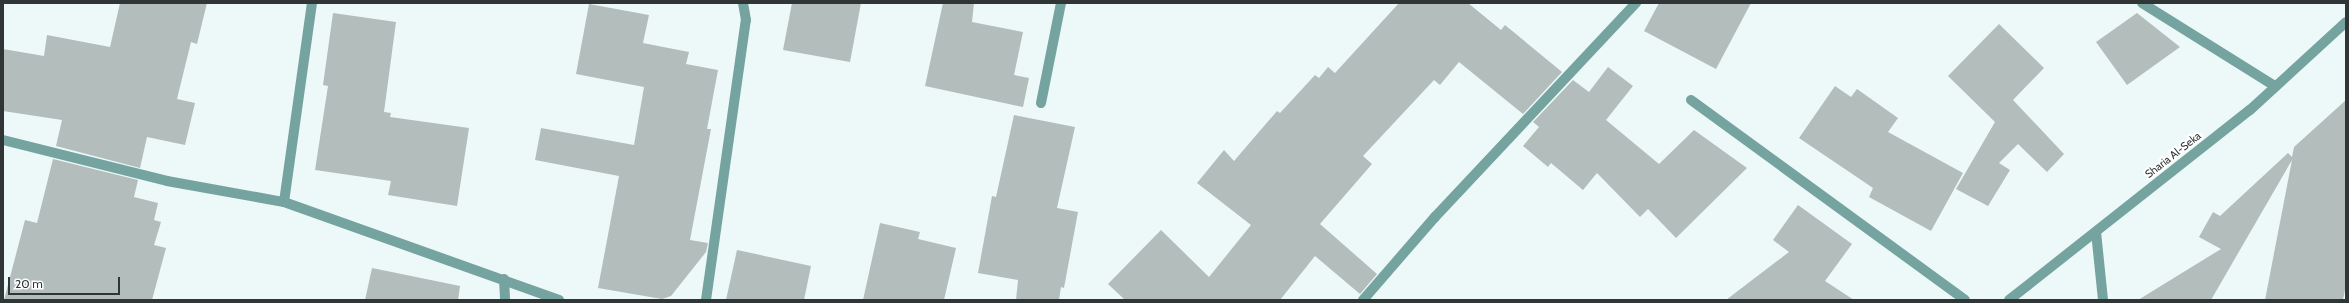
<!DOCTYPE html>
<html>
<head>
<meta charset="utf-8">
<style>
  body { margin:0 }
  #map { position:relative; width:2349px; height:303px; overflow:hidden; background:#edf9f8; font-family:Cabin,sans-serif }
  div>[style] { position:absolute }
  .building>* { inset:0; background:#b2bdbc }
  .minor>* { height:10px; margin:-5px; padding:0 5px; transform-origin:5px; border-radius:5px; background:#74a3a0 }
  span { translate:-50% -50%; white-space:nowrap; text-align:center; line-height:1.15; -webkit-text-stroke:4px #fff; paint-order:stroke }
  .street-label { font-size:11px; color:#303535 }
  .frame { position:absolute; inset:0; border:4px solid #303535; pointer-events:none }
  .scale { position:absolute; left:8px; top:277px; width:112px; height:18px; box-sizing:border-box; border:2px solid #303535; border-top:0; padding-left:5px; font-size:12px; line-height:14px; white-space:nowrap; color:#303535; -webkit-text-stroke:3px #fff; paint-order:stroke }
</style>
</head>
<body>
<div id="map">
  <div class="building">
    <i style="clip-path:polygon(120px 3px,207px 3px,197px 44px,191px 42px,177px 99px,195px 103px,185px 145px,147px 137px,140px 168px,56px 146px,62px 120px,3px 111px,3px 49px,44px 56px,47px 35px,110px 47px)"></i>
    <i style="clip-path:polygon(792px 3px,861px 3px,850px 62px,783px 50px)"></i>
    <i style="clip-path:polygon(943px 3px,974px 3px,972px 22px,1023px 32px,1014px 75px,1029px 78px,1023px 107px,925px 86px)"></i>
    <i style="clip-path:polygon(1399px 3px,1468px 3px,1501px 30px,1505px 25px,1562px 72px,1523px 114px,1459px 62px,1440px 85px,1434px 80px,1363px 156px,1372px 164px,1320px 224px,1377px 274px,1360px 294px,1315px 256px,1280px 300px,1125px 300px,1108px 284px,1161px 230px,1209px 277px,1251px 225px,1197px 183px,1224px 150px,1234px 161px,1277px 111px,1280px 113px,1315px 75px,1319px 78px,1328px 67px,1335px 73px)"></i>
    <i style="clip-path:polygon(1659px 3px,1751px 3px,1716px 69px,1644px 31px)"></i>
    <i style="clip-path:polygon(589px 4px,649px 15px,643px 43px,689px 52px,686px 64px,718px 70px,707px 129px,711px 129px,690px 240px,708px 243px,706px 252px,671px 296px,662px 299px,598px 288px,619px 176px,535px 160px,541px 128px,634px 145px,644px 87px,576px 74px)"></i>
    <i style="clip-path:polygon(333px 13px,396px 22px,384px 112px,391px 113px,390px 117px,469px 128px,457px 206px,388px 195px,391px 181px,315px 170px,328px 86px,323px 85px)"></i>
    <i style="clip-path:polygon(2137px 13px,2180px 47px,2127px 85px,2096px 42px)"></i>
    <i style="clip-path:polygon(1999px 24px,2044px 68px,2013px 100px,2064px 154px,2047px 172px,2018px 144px,1999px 163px,2010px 170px,1988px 206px,1956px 189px,1995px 122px,1948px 76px)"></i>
    <i style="clip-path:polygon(1608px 67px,1633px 86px,1606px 120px,1659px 164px,1694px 130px,1747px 168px,1676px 238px,1648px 209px,1640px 217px,1597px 173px,1583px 190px,1551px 163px,1548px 167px,1523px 146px,1539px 127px,1533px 122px,1573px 80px,1589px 92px)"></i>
    <i style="clip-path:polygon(1835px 86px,1851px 97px,1857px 89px,1898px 118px,1888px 132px,1963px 173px,1931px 231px,1869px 197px,1873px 188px,1799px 138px)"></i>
    <i style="clip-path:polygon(2346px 100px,2346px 285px,2343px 300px,2265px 300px,2292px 160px,2211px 300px,2138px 300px,2221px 249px,2199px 237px,2213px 212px,2220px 216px,2288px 153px,2292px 157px,2294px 147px)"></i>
    <i style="clip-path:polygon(1014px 115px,1075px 127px,1057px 208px,1078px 212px,1064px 288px,1061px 287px,1059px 300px,1016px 300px,1018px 280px,978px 273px,992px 196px,996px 197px)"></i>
    <i style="clip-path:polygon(53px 159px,138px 180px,134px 197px,158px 203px,154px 220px,161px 222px,154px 245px,166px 248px,152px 300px,4px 300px,25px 220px,37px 223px)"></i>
    <i style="clip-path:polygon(1798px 205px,1852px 244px,1825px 281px,1854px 300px,1726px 300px,1789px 252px,1773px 240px)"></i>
    <i style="clip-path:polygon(880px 223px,920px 232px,918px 239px,956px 248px,944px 300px,863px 300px)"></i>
    <i style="clip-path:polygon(737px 250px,811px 266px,804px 300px,726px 300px)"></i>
    <i style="clip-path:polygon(372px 268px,460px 286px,458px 300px,365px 300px)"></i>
  </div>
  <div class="minor">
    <i style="left:2142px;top:3px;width:157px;rotate:32deg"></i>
    <i style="left:1691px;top:100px;width:339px;rotate:36.1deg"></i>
    <i style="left:1041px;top:103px;width:102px;rotate:-78.7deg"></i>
    <i style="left:3px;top:140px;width:169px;rotate:14deg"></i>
    <i style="left:167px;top:181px;width:119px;rotate:10.2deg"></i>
    <i style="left:284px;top:202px;width:292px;rotate:19.6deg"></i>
    <i style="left:284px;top:202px;width:201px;rotate:-82deg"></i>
    <i style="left:2096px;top:232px;width:68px;rotate:84.1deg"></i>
    <i style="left:504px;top:279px;width:21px;rotate:87deg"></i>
    <i style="left:706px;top:300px;width:283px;rotate:-81.9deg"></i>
    <i style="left:746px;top:20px;width:17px;rotate:-100deg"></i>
    <i style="left:1363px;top:300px;width:110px;rotate:-49.1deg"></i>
    <i style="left:1435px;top:217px;width:294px;rotate:-46.8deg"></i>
    <i style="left:2009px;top:300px;width:307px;rotate:-38.3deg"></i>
    <i style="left:2250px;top:110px;width:130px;rotate:-42.5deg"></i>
  </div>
  <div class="street-label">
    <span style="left:2173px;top:155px;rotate:-38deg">Sharia Al-Seka</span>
  </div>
  <div class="frame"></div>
  <div class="scale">20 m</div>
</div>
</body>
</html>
